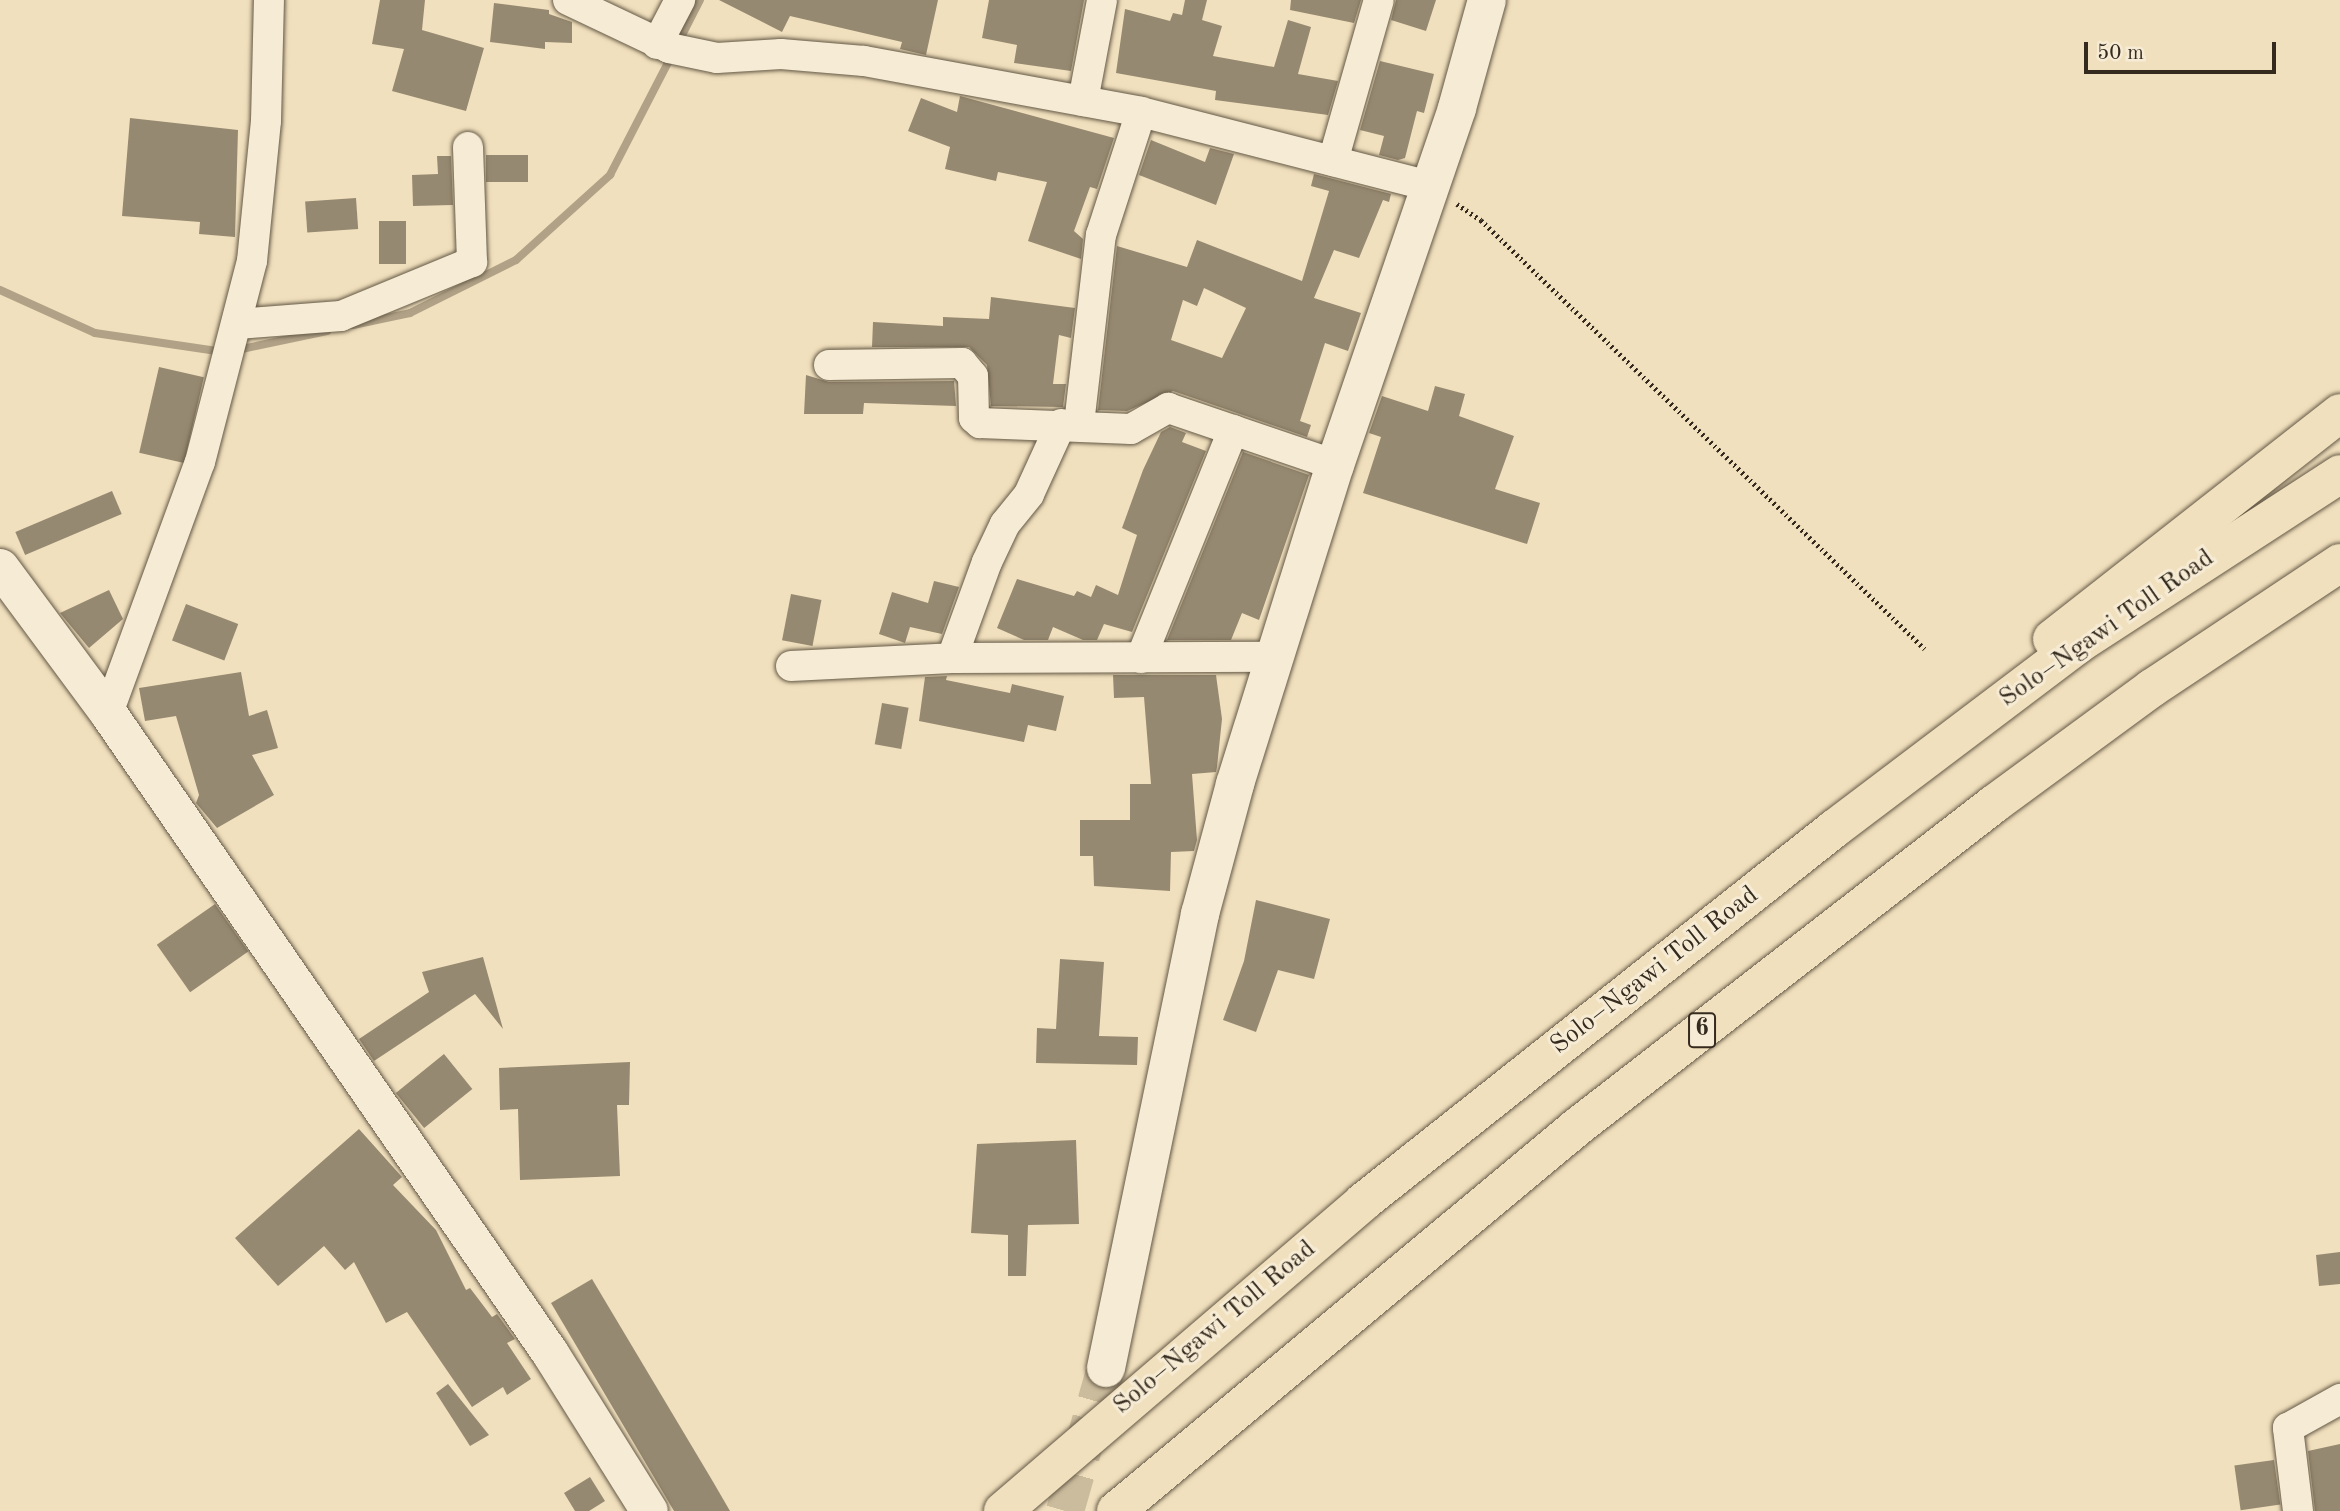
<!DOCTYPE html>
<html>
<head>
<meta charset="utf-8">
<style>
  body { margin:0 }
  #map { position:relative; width:2340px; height:1511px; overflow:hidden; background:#f1e0bd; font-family:"Old Standard TT",serif }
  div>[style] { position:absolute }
  .stream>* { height:8px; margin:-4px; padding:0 4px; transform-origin:4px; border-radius:4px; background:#b1a287 }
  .building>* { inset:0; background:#968971; transform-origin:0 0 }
  .secondary-tunnel>* { height:38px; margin-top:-19px; transform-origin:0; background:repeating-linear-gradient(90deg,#cbbc9d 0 38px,transparent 0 57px) }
  .path>* { height:4.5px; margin-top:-2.25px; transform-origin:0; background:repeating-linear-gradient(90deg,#342a1e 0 2px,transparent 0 5.5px) }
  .roads { filter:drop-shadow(0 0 2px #635846) drop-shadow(0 0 2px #635846) }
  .minor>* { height:30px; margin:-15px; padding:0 15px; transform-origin:15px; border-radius:15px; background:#f6ebd4 }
  .tertiary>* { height:37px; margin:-18.5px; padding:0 18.5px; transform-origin:18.5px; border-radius:18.5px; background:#f6ebd4 }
  .secondary>* { height:38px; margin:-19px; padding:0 19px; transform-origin:19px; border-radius:19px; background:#f6ebd4 }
  .motorway>* { height:38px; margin:-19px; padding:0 19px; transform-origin:19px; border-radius:19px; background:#f1e0bd }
  span { translate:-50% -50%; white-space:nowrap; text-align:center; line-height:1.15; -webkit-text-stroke:6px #f6ebd4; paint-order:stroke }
  .shield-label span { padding:2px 5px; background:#f6ebd4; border:2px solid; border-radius:5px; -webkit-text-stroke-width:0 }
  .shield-label { font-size:24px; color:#342a1e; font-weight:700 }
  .street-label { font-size:26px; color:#342a1e }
  .scale { position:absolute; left:2084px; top:42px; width:192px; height:32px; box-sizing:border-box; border:4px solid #342a1e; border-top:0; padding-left:9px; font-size:21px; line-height:24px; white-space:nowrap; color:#342a1e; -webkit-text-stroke:5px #f6ebd4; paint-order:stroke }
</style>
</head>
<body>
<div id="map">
  <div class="stream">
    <i style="left:678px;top:43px;width:48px;rotate:-62.9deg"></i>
    <i style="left:0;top:290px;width:104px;rotate:24.4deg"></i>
    <i style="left:95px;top:333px;width:130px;rotate:8.4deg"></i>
    <i style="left:353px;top:325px;width:58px;rotate:-11.9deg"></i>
    <i style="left:410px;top:313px;width:119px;rotate:-26.6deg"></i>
    <i style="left:516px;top:260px;width:127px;rotate:-42.1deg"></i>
    <i style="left:610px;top:175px;width:135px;rotate:-62.7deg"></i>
    <i style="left:237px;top:350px;width:92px;rotate:-11.9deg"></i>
  </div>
  <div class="building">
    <i style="clip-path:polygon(380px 0,425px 0,422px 30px,484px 48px,466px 111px,392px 91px,404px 49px,372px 44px)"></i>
    <i style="clip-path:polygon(719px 0,938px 0,926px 55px,900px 49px,902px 42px,790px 16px,782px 32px)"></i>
    <i style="clip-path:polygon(989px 0,1084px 0,1071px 71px,1014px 63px,1017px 45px,982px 38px)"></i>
    <i style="clip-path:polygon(1185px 0,1207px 0,1202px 20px,1222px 26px,1213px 56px,1274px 67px,1288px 20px,1311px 27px,1298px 74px,1338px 81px,1328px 115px,1215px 100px,1216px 91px,1116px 73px,1125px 9px,1170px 21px,1173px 13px,1182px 15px)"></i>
    <i style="clip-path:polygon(1291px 0,1361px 0,1354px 23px,1290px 10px)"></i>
    <i style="clip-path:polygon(1396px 0,1436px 0,1426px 31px,1391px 20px)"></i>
    <i style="clip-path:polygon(494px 3px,549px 10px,549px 14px,572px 22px,572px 43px,545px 42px,545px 49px,490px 42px)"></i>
    <i style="clip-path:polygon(1380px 61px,1434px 74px,1424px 113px,1417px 111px,1405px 158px,1398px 160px,1379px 155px,1384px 136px,1360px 130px)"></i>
    <i style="clip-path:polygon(960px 96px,1114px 138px,1097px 189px,1090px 187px,1074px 231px,1083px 239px,1081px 259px,1028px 241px,1047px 182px,998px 172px,996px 181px,945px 169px,950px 147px,908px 131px,921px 98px,957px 112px)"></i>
    <i style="clip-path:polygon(130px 118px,238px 130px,235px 237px,199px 234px,200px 222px,122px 216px)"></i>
    <i style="clip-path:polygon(1151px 140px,1205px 162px,1210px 148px,1234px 154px,1216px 205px,1139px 175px)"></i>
    <i style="left:486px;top:155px;width:42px;height:27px"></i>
    <i style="clip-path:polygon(437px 156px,451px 156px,453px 205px,413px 206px,412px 175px,438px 174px)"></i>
    <i style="clip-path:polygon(evenodd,1314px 174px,1391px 194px,1389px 202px,1383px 200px,1359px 258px,1334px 250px,1314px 298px,1361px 313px,1348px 351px,1325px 343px,1300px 421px,1311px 425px,1307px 437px,1173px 391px,1127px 411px,1098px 410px,1117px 246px,1187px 267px,1197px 240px,1302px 281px,1329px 191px,1311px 186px,1314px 174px,1204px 288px,1246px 308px,1222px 358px,1171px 340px,1183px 300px,1197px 306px,1204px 288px)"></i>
    <i style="left:356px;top:198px;width:31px;height:51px;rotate:86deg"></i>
    <i style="left:379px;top:221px;width:27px;height:43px"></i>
    <i style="clip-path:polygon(991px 297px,1075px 308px,1071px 338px,1059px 335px,1053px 384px,1066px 384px,1063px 407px,991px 406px,987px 365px,969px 347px,872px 347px,873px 322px,943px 326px,943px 317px,989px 319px)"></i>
    <i style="left:159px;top:367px;width:46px;height:88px;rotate:13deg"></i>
    <i style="clip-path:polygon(806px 375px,829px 382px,954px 381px,956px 406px,864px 403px,863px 414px,804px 414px)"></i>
    <i style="clip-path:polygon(1435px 386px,1465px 394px,1459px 416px,1514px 436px,1495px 489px,1540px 503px,1527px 544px,1363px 493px,1381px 437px,1369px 433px,1382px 396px,1428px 411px)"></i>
    <i style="clip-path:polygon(1170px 427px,1186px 433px,1182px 442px,1206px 451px,1132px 632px,1104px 624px,1097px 640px,1083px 640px,1053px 627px,1048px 640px,1024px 640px,997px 628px,1017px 579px,1074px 596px,1077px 591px,1091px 597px,1096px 585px,1118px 595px,1137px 535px,1122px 528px,1143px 470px,1161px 432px)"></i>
    <i style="clip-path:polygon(1243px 452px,1309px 475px,1259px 620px,1242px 613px,1231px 640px,1167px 640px)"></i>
    <i style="left:112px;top:491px;width:25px;height:105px;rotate:67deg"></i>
    <i style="clip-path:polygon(934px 581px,959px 587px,942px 634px,910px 627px,905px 643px,879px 634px,892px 592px,928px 603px)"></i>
    <i style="clip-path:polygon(109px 590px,123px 619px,89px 648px,60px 613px)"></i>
    <i style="left:791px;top:594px;width:31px;height:47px;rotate:11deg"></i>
    <i style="left:186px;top:604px;width:56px;height:39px;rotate:21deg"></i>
    <i style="clip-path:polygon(241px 672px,249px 716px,267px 710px,278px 748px,252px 755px,274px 795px,217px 828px,196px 803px,199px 795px,176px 716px,145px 721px,139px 688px)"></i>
    <i style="clip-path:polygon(1113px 675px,1216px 675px,1222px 719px,1217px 767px,1216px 772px,1192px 774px,1197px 840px,1194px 851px,1171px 852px,1170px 891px,1094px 886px,1093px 856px,1080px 856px,1080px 820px,1130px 820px,1130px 784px,1151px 784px,1144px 697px,1114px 698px)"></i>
    <i style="clip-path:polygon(947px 676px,946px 680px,1010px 693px,1012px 684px,1064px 696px,1056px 731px,1028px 725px,1024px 742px,919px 721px,925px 677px)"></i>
    <i style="left:882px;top:703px;width:27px;height:42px;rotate:10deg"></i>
    <i style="clip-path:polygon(1256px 900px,1330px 919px,1314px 979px,1278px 970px,1256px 1032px,1223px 1020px,1244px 961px)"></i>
    <i style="left:215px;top:904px;width:58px;height:71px;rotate:55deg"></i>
    <i style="clip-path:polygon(483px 957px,503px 1029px,475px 994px,374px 1061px,359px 1039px,429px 992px,422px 972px)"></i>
    <i style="clip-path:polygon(1060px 959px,1104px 962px,1099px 1036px,1138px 1037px,1137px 1065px,1036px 1063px,1037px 1028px,1056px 1029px)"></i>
    <i style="left:444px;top:1054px;width:45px;height:62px;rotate:51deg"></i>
    <i style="clip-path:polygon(630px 1062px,629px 1105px,617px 1105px,620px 1176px,520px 1180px,518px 1109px,500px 1110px,499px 1068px)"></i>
    <i style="clip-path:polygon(359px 1129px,402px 1177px,393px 1185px,436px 1230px,466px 1290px,470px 1288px,492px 1317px,497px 1314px,515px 1339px,507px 1343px,531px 1379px,507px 1395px,503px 1387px,472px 1407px,407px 1312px,386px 1323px,354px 1262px,345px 1270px,324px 1246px,278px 1286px,235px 1238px)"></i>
    <i style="clip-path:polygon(1076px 1140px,1079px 1224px,1028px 1225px,1026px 1276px,1008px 1276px,1008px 1235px,971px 1233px,977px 1144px)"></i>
    <i style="clip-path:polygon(2340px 1252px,2340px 1284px,2319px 1286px,2316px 1255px)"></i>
    <i style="clip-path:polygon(592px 1279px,712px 1480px,730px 1511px,674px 1511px,551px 1303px)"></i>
    <i style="clip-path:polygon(448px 1384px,489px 1435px,470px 1446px,436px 1393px)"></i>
    <i style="clip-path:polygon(2340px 1444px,2340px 1511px,2315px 1511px,2308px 1451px)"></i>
    <i style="left:2274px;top:1460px;width:45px;height:40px;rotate:82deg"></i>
    <i style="clip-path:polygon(590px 1477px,605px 1501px,589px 1511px,575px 1511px,564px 1493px)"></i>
  </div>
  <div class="secondary-tunnel">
    <i style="left:1065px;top:1511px;width:149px;rotate:-74deg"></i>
  </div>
  <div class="path">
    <i style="left:1457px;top:204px;width:29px;rotate:34deg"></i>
    <i style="left:1481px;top:220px;width:617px;rotate:44.02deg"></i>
  </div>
  <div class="roads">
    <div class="minor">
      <i style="left:568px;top:0;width:112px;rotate:25.4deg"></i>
      <i style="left:669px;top:48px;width:49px;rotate:11.8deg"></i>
      <i style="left:717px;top:58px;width:64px;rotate:-3.6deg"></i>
      <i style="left:781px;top:54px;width:83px;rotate:4.8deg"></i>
      <i style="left:864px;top:61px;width:282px;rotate:10.4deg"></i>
      <i style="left:1141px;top:112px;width:297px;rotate:14.4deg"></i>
      <i style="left:657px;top:44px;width:50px;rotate:-62.4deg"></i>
      <i style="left:1083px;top:101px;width:103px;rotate:-79.3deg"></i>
      <i style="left:1333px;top:161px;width:167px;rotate:-74.1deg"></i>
      <i style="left:237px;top:324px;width:104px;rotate:-4.4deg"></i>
      <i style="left:341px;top:316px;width:142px;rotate:-22.4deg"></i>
      <i style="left:472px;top:262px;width:115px;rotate:-92deg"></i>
      <i style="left:829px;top:365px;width:133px;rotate:-0.9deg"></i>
      <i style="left:962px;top:363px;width:17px;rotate:50deg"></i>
      <i style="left:973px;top:376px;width:42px;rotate:88.6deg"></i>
      <i style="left:974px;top:418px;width:8px;rotate:40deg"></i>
      <i style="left:980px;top:423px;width:151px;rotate:2.3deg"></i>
      <i style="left:1131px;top:429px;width:43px;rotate:-29.6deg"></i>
      <i style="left:1168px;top:408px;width:176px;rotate:18.8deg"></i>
      <i style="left:1079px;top:424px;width:190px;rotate:-83.4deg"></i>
      <i style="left:1101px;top:235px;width:129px;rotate:-72deg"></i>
      <i style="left:952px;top:658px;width:102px;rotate:-70deg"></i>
      <i style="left:987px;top:562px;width:42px;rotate:-64.7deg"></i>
      <i style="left:1005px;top:524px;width:38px;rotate:-51deg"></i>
      <i style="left:1029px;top:494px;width:77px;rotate:-65.4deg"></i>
      <i style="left:1141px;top:658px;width:246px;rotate:-68deg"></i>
      <i style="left:791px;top:666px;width:161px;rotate:-2.8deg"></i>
      <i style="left:952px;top:658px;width:324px;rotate:-0.2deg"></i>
      <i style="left:108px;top:713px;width:267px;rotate:-69.9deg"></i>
      <i style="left:200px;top:462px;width:208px;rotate:-75.5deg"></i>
      <i style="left:252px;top:261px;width:141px;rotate:-84.3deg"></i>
      <i style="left:266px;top:121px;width:121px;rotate:-88.6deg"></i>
      <i style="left:2298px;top:1511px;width:84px;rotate:-96.9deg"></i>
      <i style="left:2288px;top:1428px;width:60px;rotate:-29.1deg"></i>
    </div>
    <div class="tertiary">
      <i style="left:0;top:567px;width:182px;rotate:53.5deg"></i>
      <i style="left:108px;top:713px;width:778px;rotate:55.37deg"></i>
      <i style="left:550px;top:1353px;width:186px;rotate:57.9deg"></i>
    </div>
    <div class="secondary">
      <i style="left:1106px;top:1368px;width:464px;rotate:-78.3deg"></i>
      <i style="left:1200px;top:914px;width:135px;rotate:-74.9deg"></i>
      <i style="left:1235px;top:784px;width:334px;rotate:-72.6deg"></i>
      <i style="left:1335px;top:465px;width:377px;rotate:-71.1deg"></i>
      <i style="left:1457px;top:108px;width:112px;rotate:-74.5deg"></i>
    </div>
    <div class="motorway">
      <i style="left:2052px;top:639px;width:366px;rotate:-38.1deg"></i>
      <i style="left:1003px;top:1511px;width:474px;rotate:-40.6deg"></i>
      <i style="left:1363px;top:1202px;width:601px;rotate:-38.38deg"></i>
      <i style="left:1834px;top:829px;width:308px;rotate:-37.1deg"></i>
      <i style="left:2080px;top:643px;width:310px;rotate:-33deg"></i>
      <i style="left:1116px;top:1511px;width:600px;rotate:-39.79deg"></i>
      <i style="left:1577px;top:1127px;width:527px;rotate:-37.76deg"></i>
      <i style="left:1994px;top:804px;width:196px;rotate:-36.3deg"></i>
      <i style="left:2152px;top:688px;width:226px;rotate:-33.6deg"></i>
    </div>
  </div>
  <div class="shield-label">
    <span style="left:1702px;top:1030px">6</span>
  </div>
  <div class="street-label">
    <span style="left:2107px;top:629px;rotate:-35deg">Solo–Ngawi Toll Road</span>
    <span style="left:1655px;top:971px;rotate:-38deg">Solo–Ngawi Toll Road</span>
    <span style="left:1215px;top:1328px;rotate:-40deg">Solo–Ngawi Toll Road</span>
  </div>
  <div class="scale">50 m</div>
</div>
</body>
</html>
